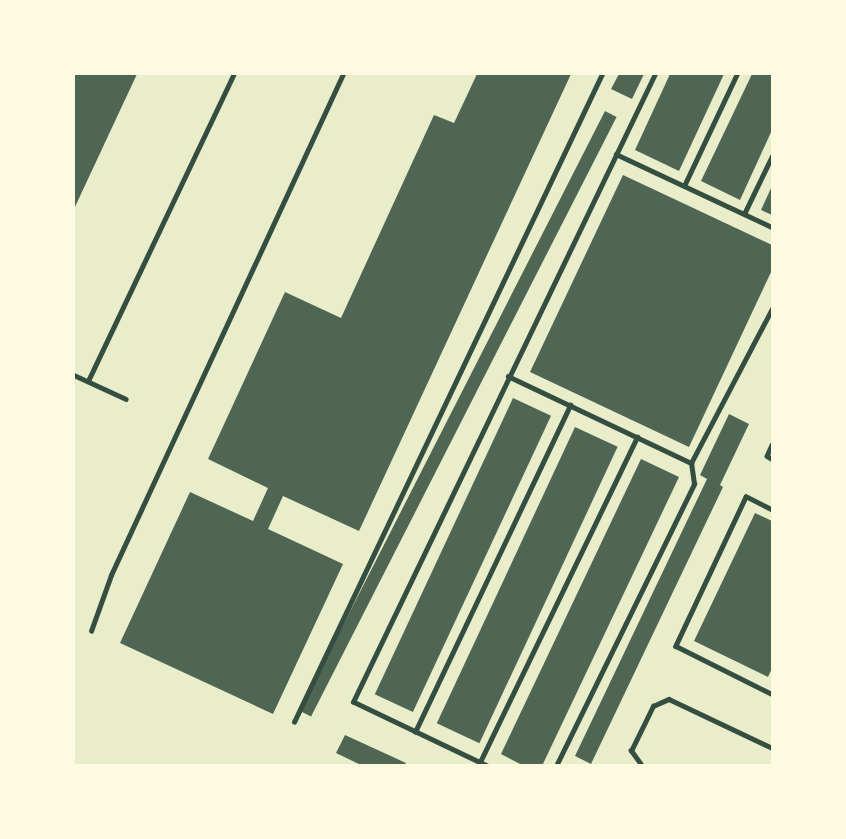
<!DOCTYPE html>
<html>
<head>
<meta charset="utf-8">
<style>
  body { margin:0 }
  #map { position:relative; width:846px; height:839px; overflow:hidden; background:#e9edc9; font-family:"Exo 2",sans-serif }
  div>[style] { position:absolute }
  .building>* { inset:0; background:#4f6655; transform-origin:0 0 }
  .service>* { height:4.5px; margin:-2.25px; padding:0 2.25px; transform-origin:2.25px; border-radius:2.25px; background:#344e41 }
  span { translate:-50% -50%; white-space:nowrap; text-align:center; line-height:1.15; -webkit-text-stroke:6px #fefae0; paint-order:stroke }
  .frame { position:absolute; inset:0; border:75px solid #fefae0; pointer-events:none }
</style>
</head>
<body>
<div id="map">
  <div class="building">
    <i style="clip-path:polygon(74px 74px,137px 74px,74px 209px)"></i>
    <i style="clip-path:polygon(477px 74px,571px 74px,359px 531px,283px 496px,268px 529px,343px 564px,273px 714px,120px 643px,190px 492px,253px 521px,268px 488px,208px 459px,285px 292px,341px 318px,434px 115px,454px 123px)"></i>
    <i style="clip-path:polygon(619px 74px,644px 74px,632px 99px,611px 89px)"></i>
    <i style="clip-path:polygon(670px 74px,724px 74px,679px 171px,635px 150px)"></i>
    <i style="clip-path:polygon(752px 74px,772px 74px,772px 130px,740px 200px,701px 181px)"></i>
    <i style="left:605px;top:111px;width:13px;height:673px;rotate:27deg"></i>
    <i style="clip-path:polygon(623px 175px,772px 245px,772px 270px,689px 447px,530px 372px)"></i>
    <i style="clip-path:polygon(772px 186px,772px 215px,761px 210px)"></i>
    <i style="left:513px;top:398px;width:42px;height:327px;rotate:25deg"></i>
    <i style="clip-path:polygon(729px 414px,749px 424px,720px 485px,723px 487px,591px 764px,575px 756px,707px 479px,700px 475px)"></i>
    <i style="left:575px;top:427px;width:47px;height:327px;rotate:25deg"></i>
    <i style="clip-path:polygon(641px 459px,679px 477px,542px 766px,524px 766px,501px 754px)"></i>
    <i style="clip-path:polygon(755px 513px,772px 521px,772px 668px,768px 677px,694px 641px)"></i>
    <i style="clip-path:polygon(345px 735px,406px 763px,404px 766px,363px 766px,336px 753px)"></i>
  </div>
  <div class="service">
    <i style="left:616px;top:154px;width:172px;rotate:25.1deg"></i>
    <i style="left:684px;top:186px;width:124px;rotate:-64.7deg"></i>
    <i style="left:744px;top:214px;width:64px;rotate:-64.2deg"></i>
    <i style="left:74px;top:375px;width:57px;rotate:24.8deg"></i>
    <i style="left:508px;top:376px;width:203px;rotate:25.4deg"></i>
    <i style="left:88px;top:381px;width:340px;rotate:-64.6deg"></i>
    <i style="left:772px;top:445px;width:12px;rotate:114deg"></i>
    <i style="left:767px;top:456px;width:6px;rotate:31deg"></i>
    <i style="left:772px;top:510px;width:29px;rotate:-153deg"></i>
    <i style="left:746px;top:497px;width:165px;rotate:115.2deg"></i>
    <i style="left:676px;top:646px;width:107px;rotate:26.6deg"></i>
    <i style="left:91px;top:631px;width:59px;rotate:-70.3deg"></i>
    <i style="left:111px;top:575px;width:552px;rotate:-65.15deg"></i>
    <i style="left:294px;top:722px;width:717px;rotate:-64.58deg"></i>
    <i style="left:415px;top:732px;width:362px;rotate:-64.6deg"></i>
    <i style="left:480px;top:762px;width:361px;rotate:-64.2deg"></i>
    <i style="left:487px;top:766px;width:148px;rotate:-154.5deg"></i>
    <i style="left:353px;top:702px;width:697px;rotate:-64.32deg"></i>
    <i style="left:556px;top:766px;width:314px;rotate:-63.9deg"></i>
    <i style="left:694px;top:484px;width:21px;rotate:-98deg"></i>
    <i style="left:691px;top:463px;width:174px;rotate:-62.3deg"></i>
    <i style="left:642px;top:766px;width:19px;rotate:-126deg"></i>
    <i style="left:631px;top:751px;width:50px;rotate:-63.9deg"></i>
    <i style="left:653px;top:706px;width:17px;rotate:-24deg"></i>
    <i style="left:669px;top:699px;width:114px;rotate:25.4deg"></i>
  </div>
  <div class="frame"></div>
</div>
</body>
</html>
